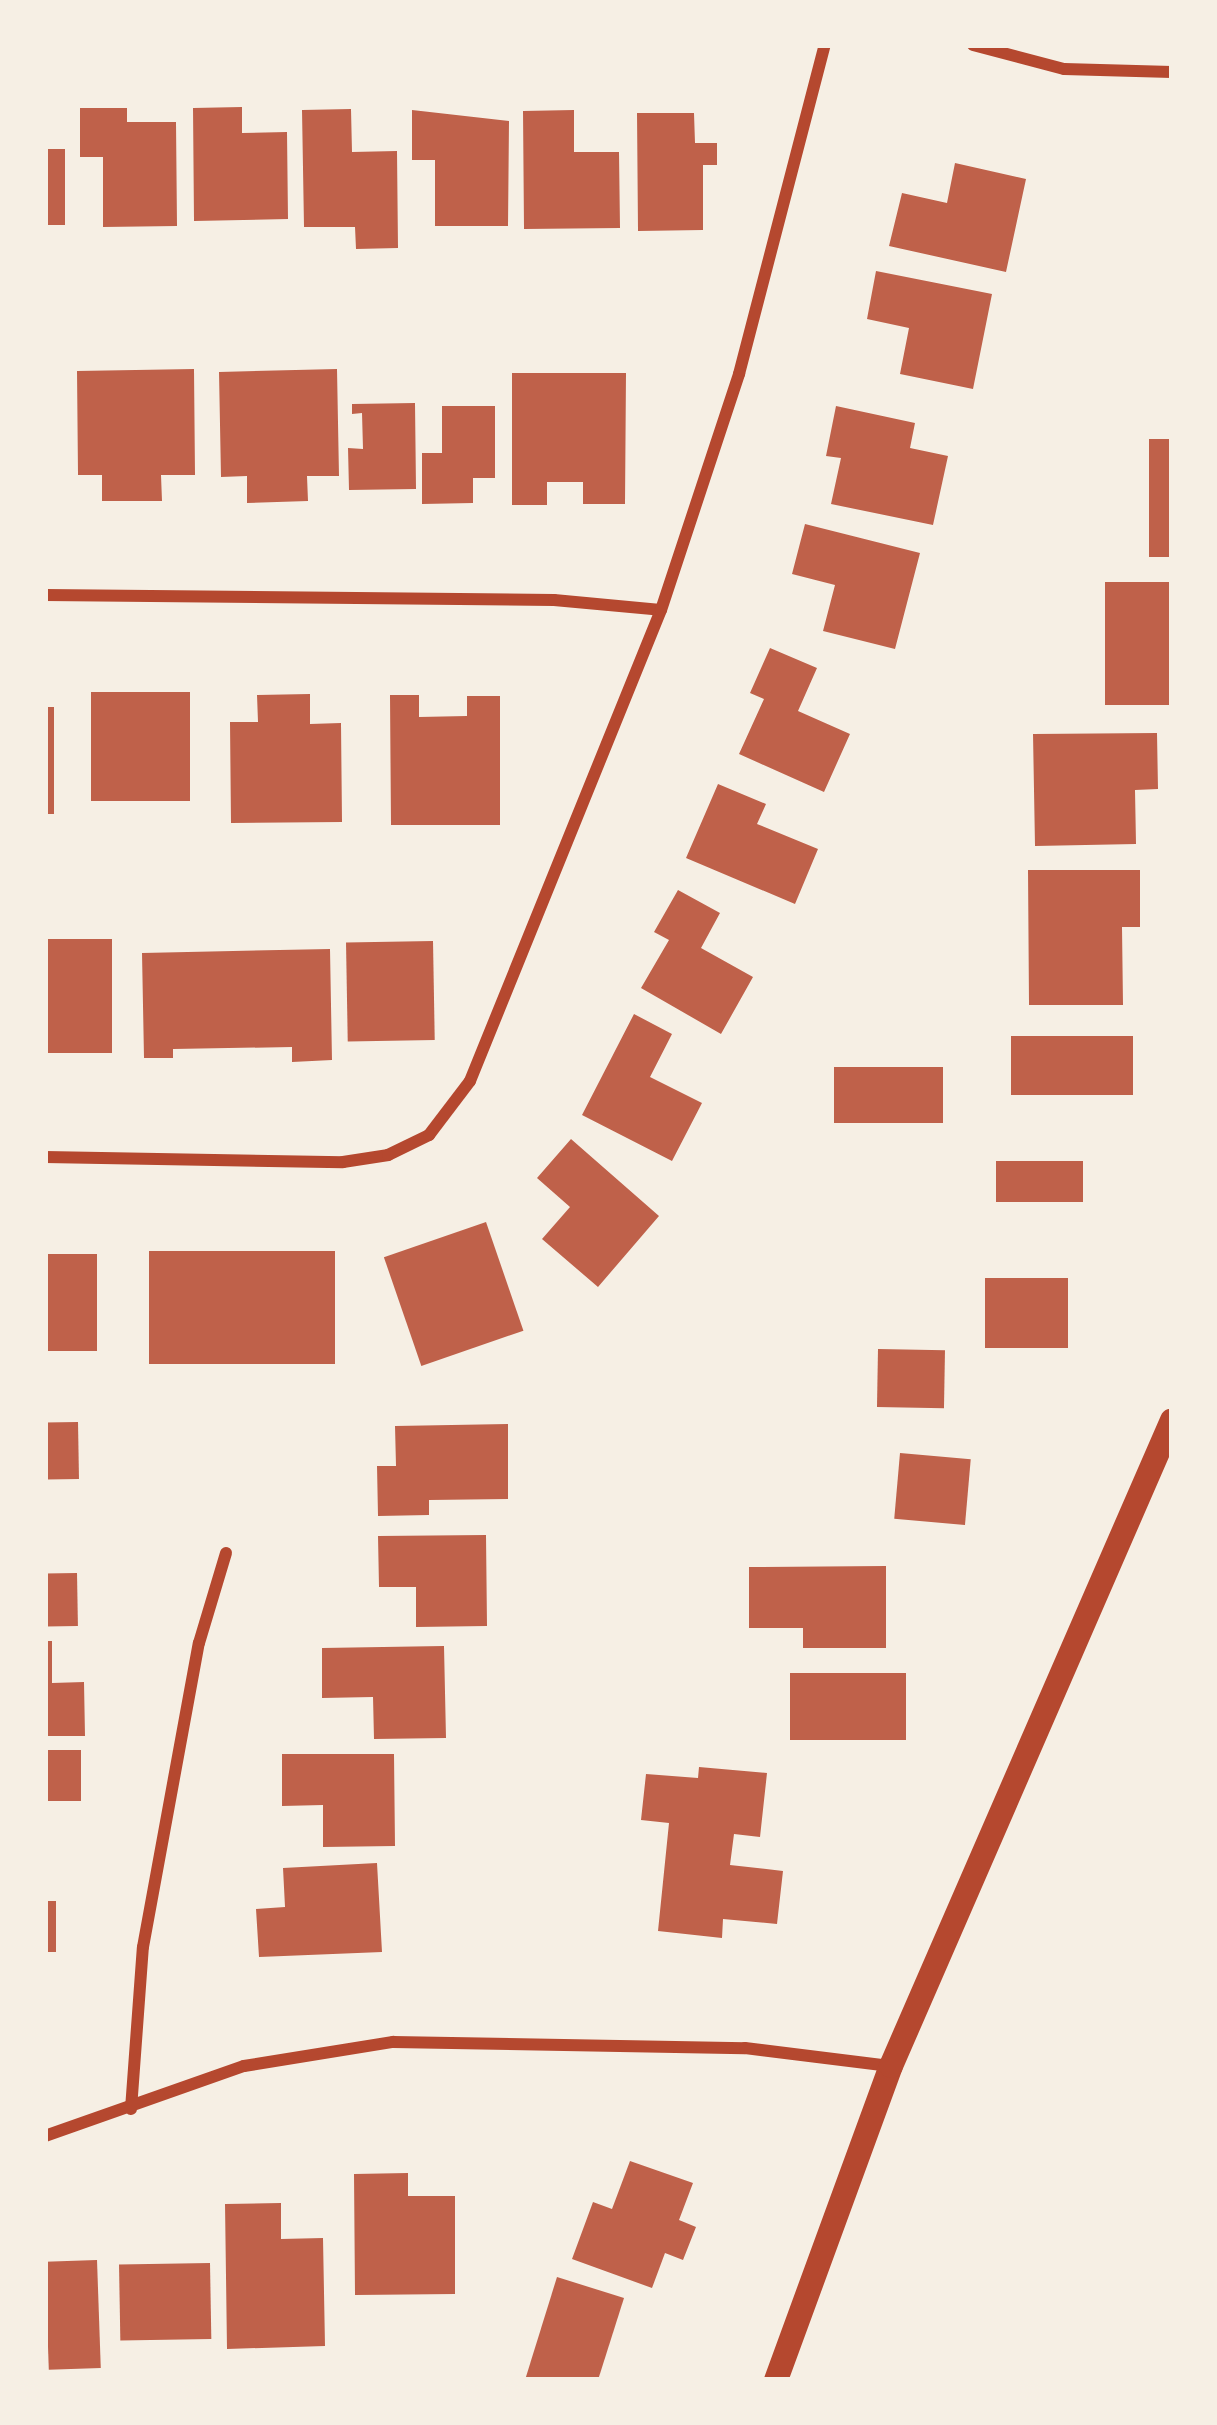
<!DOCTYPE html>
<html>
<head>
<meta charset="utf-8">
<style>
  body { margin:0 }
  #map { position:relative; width:1217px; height:2425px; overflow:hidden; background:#f6efe4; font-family:Arial,sans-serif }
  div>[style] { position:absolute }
  .building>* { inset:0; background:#bf614a; transform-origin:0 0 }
  .minor>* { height:12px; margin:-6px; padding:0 6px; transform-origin:6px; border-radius:6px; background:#b5482f }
  .secondary>* { height:24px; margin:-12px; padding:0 12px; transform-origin:12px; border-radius:12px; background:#b5482f }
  span { translate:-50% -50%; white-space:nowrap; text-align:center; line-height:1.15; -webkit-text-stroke:9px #f6efe4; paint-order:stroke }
  .frame { position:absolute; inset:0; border:48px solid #f6efe4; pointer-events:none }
</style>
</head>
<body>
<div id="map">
  <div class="building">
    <i style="clip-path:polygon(242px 107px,242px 133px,287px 132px,288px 219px,194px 221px,193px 108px)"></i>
    <i style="clip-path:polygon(80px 108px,127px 108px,127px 122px,176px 122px,177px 226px,103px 227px,103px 157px,80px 157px)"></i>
    <i style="clip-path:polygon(351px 109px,352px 152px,397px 151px,398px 248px,356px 249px,355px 227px,304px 227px,302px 110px)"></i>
    <i style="clip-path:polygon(412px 110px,509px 121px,508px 226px,435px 226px,435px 160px,412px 160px)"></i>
    <i style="clip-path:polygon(574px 110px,574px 152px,619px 152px,620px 228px,524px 229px,523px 111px)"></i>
    <i style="clip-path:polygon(637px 113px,694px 113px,695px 143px,717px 143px,717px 165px,703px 165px,703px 230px,638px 231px)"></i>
    <i style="left:45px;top:149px;width:20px;height:76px"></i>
    <i style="clip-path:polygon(955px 163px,1026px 179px,1006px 272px,889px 246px,902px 193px,947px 203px)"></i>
    <i style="clip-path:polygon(876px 271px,992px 294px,973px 389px,900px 374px,909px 328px,867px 319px)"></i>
    <i style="clip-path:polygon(194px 369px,195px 475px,161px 475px,162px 501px,102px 501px,102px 475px,78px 475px,77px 371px)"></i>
    <i style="clip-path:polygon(337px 369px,339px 476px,307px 476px,308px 501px,247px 503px,247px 476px,221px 477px,219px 372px)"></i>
    <i style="clip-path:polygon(512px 373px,626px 373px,625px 504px,583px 504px,583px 482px,547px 482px,547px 505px,512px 505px)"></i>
    <i style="clip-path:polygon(415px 403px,416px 489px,349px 490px,348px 448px,363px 449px,362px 413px,352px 414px,352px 404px)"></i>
    <i style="clip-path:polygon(442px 406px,495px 406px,495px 478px,473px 478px,473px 503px,422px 504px,422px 453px,442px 453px)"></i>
    <i style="clip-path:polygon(836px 406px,915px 423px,910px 448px,948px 456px,933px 525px,831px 504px,841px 458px,826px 456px)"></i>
    <i style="left:1149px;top:439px;width:23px;height:118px"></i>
    <i style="clip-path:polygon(805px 524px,920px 553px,895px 649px,823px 631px,835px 585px,792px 574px)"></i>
    <i style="left:1172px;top:582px;width:123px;height:67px;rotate:90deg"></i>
    <i style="clip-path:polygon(770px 648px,817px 668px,798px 711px,850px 734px,824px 792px,739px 754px,764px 699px,750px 693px)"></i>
    <i style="left:190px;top:692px;width:109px;height:99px;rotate:90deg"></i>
    <i style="clip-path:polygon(310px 694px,310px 724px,341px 723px,342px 822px,231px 823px,230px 722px,258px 722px,257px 695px)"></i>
    <i style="clip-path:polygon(390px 695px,419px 695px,419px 717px,467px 716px,467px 696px,500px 696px,500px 825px,391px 825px)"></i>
    <i style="left:45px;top:707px;width:9px;height:107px"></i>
    <i style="clip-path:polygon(1157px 733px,1158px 789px,1135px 790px,1136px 844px,1035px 846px,1033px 734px)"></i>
    <i style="clip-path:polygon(718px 784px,766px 804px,757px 824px,818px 849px,795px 904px,686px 858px)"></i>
    <i style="clip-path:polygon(1028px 870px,1140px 870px,1140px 927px,1122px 927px,1123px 1005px,1029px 1005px)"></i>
    <i style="clip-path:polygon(678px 890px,720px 913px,701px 948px,753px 977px,721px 1034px,641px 988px,669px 940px,654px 932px)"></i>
    <i style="left:45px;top:939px;width:67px;height:114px"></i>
    <i style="left:433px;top:941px;width:99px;height:87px;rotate:89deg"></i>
    <i style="clip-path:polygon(330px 949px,332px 1060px,292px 1062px,292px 1047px,173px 1049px,173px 1058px,144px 1058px,142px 953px)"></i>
    <i style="clip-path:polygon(634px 1014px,672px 1034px,650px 1077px,702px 1103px,672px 1161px,582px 1115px)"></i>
    <i style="left:1011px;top:1036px;width:122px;height:59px"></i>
    <i style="left:834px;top:1067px;width:109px;height:56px"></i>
    <i style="clip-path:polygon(571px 1139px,659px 1216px,598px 1287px,542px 1239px,570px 1207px,537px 1178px)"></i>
    <i style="left:996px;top:1161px;width:87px;height:41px"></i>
    <i style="left:486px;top:1222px;width:115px;height:108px;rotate:71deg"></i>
    <i style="left:335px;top:1251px;width:113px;height:186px;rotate:90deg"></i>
    <i style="left:45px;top:1254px;width:52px;height:97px"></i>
    <i style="left:985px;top:1278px;width:83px;height:70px"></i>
    <i style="left:878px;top:1349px;width:67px;height:58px;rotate:1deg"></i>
    <i style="left:78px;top:1422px;width:57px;height:33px;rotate:89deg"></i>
    <i style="clip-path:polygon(508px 1424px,508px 1499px,429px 1500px,429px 1515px,378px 1516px,377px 1466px,396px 1466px,395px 1426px)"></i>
    <i style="left:900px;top:1453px;width:71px;height:66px;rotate:5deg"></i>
    <i style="clip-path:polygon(486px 1535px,487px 1626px,416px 1627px,416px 1587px,379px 1587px,378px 1536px)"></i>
    <i style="clip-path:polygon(886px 1566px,886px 1648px,803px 1648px,803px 1628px,749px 1628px,749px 1567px)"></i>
    <i style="left:77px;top:1573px;width:53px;height:32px;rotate:89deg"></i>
    <i style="clip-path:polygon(45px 1641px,52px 1641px,52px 1683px,84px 1682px,85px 1736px,45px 1736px)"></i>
    <i style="clip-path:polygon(444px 1646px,446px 1738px,374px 1739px,373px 1697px,322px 1698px,322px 1648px)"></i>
    <i style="left:906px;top:1673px;width:67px;height:116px;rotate:90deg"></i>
    <i style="left:45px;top:1750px;width:36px;height:51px"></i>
    <i style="clip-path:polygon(282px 1754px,394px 1754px,395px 1846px,323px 1847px,323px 1805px,282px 1806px)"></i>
    <i style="clip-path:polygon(699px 1767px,767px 1773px,760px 1837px,734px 1834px,730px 1865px,783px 1871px,777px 1924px,723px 1919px,722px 1938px,658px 1931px,669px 1823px,641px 1820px,646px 1774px,698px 1778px)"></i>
    <i style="clip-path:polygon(377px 1863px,382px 1952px,259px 1957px,256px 1909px,285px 1907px,283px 1868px)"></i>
    <i style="left:45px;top:1901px;width:11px;height:51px"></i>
    <i style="clip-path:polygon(630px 2161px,693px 2183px,679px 2220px,696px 2227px,683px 2260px,665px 2253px,652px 2288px,572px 2259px,593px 2202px,612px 2209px)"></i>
    <i style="clip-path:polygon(408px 2173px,408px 2196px,455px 2196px,455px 2294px,355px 2295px,354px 2174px)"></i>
    <i style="clip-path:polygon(281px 2203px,281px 2239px,323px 2238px,325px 2346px,227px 2349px,225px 2204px)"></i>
    <i style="left:97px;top:2260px;width:108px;height:52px;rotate:88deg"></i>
    <i style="left:210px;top:2263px;width:76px;height:91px;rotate:89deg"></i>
    <i style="clip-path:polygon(557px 2277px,624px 2298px,598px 2380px,525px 2380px)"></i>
  </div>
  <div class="minor">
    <i style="left:973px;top:45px;width:94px;rotate:14.8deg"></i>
    <i style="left:1064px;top:69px;width:108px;rotate:1.6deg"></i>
    <i style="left:45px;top:595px;width:509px;rotate:0.56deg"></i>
    <i style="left:554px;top:600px;width:107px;rotate:5.3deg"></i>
    <i style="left:45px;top:1157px;width:298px;rotate:1deg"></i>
    <i style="left:343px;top:1162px;width:46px;rotate:-8.8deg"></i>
    <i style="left:388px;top:1155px;width:46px;rotate:-26deg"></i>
    <i style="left:429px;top:1135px;width:68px;rotate:-52.8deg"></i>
    <i style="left:470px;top:1081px;width:508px;rotate:-67.93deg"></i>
    <i style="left:661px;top:610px;width:249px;rotate:-71.7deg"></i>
    <i style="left:739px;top:374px;width:340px;rotate:-75.4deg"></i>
    <i style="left:131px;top:2109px;width:162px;rotate:-85.8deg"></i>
    <i style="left:143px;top:1947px;width:309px;rotate:-79.6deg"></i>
    <i style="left:199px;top:1643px;width:94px;rotate:-73.3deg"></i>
    <i style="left:45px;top:2136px;width:211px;rotate:-19.4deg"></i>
    <i style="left:244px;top:2066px;width:151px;rotate:-9.2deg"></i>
    <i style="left:393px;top:2042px;width:352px;rotate:1deg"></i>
    <i style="left:745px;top:2048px;width:146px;rotate:7.1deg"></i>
  </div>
  <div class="secondary">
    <i style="left:776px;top:2380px;width:334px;rotate:-69.9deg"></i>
    <i style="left:891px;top:2066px;width:704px;rotate:-66.49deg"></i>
  </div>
  <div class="frame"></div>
</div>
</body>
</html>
